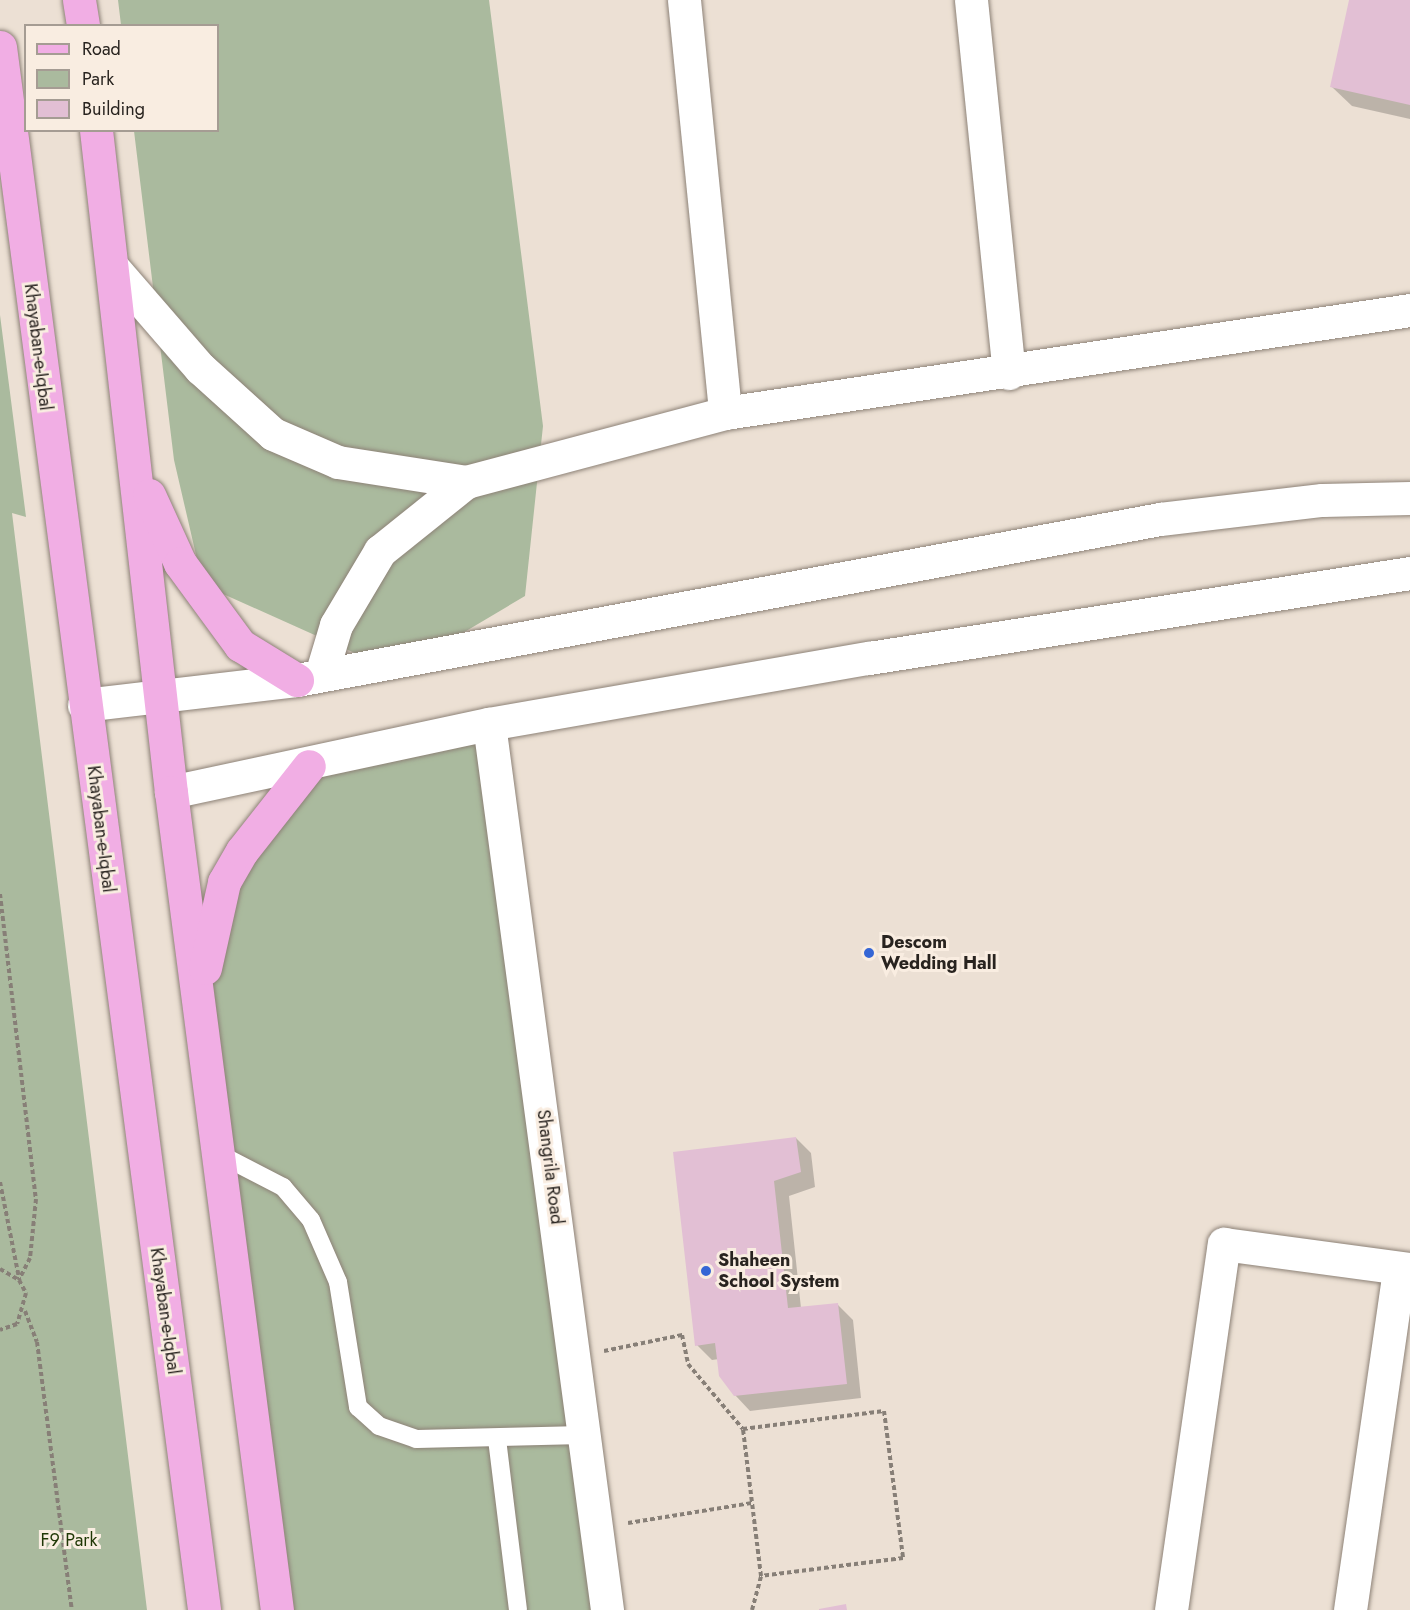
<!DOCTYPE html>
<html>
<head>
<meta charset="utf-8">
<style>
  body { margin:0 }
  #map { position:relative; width:1410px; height:1610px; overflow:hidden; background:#ece0d4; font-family:Jost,sans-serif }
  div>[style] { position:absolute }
  .green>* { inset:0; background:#aaba9e }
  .shadow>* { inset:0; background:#0003 }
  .building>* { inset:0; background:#e2bfd4 }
  .path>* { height:4px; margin-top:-2px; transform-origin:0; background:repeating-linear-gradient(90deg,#877f77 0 4.5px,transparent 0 7.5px) }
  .roads { filter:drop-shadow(0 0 2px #8d8277) drop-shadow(0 0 2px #8d8277) }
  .service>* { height:18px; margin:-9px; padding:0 9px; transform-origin:9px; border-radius:9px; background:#fff }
  .minor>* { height:33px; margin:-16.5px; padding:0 16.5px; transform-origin:16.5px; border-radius:16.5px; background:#fff }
  .tertiary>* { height:33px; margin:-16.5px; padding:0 16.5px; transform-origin:16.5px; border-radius:16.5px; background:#fff }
  .primary>* { height:33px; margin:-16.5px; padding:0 16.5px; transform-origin:16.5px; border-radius:16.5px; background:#f1aee4 }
  .dots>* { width:16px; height:16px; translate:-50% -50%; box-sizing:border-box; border:3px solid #f9ede1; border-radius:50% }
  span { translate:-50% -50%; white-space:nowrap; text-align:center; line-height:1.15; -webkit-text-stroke:6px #f9ede1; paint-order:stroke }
  .street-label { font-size:18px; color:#28231f }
  .poi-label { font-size:18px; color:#28231f; font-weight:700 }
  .left { translate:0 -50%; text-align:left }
  .park-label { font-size:18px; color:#1f3705 }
  .legend { position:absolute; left:24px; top:24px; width:195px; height:108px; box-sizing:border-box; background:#f9ede1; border:2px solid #a59c93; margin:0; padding:8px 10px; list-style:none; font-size:18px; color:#28231f }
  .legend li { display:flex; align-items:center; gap:12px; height:30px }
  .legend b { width:30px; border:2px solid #a59c93 }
</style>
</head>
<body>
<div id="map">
  <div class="green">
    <i style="clip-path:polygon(118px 0,489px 0,543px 426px,525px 596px,397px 672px,203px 585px,174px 460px,134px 131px,218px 130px,218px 26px,121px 25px)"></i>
    <i style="clip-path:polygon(0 315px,26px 517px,12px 513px,147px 1610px,0 1610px)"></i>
    <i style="clip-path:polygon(489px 724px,604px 1610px,277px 1610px,199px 1007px,224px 882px,293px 782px)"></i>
  </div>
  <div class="shadow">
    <i style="clip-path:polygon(1351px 0,1410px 0,1410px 119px,1352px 106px,1332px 87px)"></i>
    <i style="clip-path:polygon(796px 1138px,811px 1153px,815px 1187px,789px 1196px,801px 1308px,838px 1305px,853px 1320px,861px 1398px,750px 1411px,735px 1395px,719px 1359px,712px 1360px,697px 1345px,674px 1154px)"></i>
  </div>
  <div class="building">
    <i style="clip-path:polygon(1349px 0,1410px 0,1410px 105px,1330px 87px)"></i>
    <i style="clip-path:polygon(796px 1137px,801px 1172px,774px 1181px,788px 1308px,838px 1303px,847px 1384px,734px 1396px,719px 1376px,715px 1343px,695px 1346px,673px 1152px)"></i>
    <i style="clip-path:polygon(846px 1604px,847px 1610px,819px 1610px,819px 1609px)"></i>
  </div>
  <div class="path">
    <i style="left:0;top:894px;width:307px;rotate:83.3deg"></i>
    <i style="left:36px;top:1199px;width:59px;rotate:95.8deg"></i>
    <i style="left:30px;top:1258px;width:25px;rotate:117deg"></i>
    <i style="left:0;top:1182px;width:98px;rotate:78.8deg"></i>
    <i style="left:0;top:1269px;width:22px;rotate:30deg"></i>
    <i style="left:19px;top:1280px;width:15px;rotate:62deg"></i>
    <i style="left:26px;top:1293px;width:32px;rotate:106deg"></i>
    <i style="left:17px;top:1324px;width:18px;rotate:161deg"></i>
    <i style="left:25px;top:1311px;width:33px;rotate:69deg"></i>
    <i style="left:37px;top:1342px;width:270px;rotate:82.6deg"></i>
    <i style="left:604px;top:1351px;width:80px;rotate:-11.6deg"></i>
    <i style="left:682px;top:1335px;width:30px;rotate:78deg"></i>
    <i style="left:688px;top:1364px;width:85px;rotate:49.8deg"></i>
    <i style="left:628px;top:1523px;width:126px;rotate:-9.2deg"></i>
    <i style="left:752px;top:1610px;width:35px;rotate:-75deg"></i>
    <i style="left:761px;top:1576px;width:148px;rotate:-97deg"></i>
    <i style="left:743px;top:1429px;width:142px;rotate:-7.3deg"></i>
    <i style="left:884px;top:1411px;width:148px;rotate:82.6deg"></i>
    <i style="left:903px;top:1558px;width:143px;rotate:172.8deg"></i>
  </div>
  <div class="roads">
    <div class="service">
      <i style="left:223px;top:1156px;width:68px;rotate:27.3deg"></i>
      <i style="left:283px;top:1187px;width:43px;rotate:49.7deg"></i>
      <i style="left:311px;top:1220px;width:68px;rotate:66.5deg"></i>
      <i style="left:338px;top:1282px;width:127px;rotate:80.9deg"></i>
      <i style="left:358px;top:1407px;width:28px;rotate:42deg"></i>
      <i style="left:379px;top:1426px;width:39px;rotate:19deg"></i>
      <i style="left:416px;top:1439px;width:168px;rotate:-1.4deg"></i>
      <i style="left:497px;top:1439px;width:172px;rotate:83deg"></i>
    </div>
    <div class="minor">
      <i style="left:684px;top:0;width:415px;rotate:84.3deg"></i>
      <i style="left:971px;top:0;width:375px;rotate:84.2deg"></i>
      <i style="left:115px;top:270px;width:130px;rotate:49.1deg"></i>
      <i style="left:200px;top:368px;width:98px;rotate:42.1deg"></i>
      <i style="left:273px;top:434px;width:71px;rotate:23.3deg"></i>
      <i style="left:338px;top:462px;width:130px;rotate:8.9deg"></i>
      <i style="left:321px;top:675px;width:52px;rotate:-73.3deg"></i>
      <i style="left:336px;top:625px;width:86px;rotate:-59.3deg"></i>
      <i style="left:380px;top:551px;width:110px;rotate:-38.7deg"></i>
      <i style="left:466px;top:482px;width:268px;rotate:-14.9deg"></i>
      <i style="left:725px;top:413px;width:693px;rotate:-8.55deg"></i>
      <i style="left:1171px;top:1610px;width:370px;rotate:-81.8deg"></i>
      <i style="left:1224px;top:1244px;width:188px;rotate:7.7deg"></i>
      <i style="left:1350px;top:1610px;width:345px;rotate:-81.8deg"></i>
    </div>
    <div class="tertiary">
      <i style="left:84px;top:705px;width:214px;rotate:-6.7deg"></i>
      <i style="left:297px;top:680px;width:878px;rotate:-10.57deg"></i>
      <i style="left:1160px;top:519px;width:163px;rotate:-6.7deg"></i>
      <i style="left:1322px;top:500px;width:88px;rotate:-1.3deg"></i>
      <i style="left:489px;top:724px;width:894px;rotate:82.41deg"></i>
      <i style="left:171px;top:792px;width:325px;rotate:-12.1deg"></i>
      <i style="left:489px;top:724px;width:386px;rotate:-9.9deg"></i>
      <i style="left:869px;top:658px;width:548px;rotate:-8.93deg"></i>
    </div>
    <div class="primary">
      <i style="left:79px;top:0;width:26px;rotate:81deg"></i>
      <i style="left:0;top:47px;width:1576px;rotate:82.56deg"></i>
      <i style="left:96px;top:130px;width:666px;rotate:83.54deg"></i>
      <i style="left:171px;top:792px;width:825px;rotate:82.62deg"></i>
      <i style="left:149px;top:495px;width:75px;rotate:65.5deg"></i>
      <i style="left:180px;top:563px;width:102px;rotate:53.8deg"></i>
      <i style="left:240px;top:645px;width:67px;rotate:31.6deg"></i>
      <i style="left:205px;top:968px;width:88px;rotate:-77.5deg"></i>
      <i style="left:224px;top:882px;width:36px;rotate:-60deg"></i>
      <i style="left:242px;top:851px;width:108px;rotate:-51.8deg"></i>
    </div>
  </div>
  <div class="dots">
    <i style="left:869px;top:953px;background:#3566d5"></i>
    <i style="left:706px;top:1271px;background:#3566d5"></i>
  </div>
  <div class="street-label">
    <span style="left:38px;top:347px;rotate:83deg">Khayaban-e-Iqbal</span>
    <span style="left:101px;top:829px;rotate:83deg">Khayaban-e-Iqbal</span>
    <span style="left:550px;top:1167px;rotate:83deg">Shangrila Road</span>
    <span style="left:165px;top:1311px;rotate:82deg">Khayaban-e-Iqbal</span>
  </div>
  <div class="poi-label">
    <span class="left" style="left:881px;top:953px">Descom<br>Wedding Hall</span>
    <span class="left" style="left:718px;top:1271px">Shaheen<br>School System</span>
  </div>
  <div class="park-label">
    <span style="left:69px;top:1540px">F9 Park</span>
  </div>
  <ul class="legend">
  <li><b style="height:8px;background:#f1aee4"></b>Road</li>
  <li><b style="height:16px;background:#aaba9e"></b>Park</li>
  <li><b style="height:16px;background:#e2bfd4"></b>Building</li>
  </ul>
</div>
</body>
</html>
